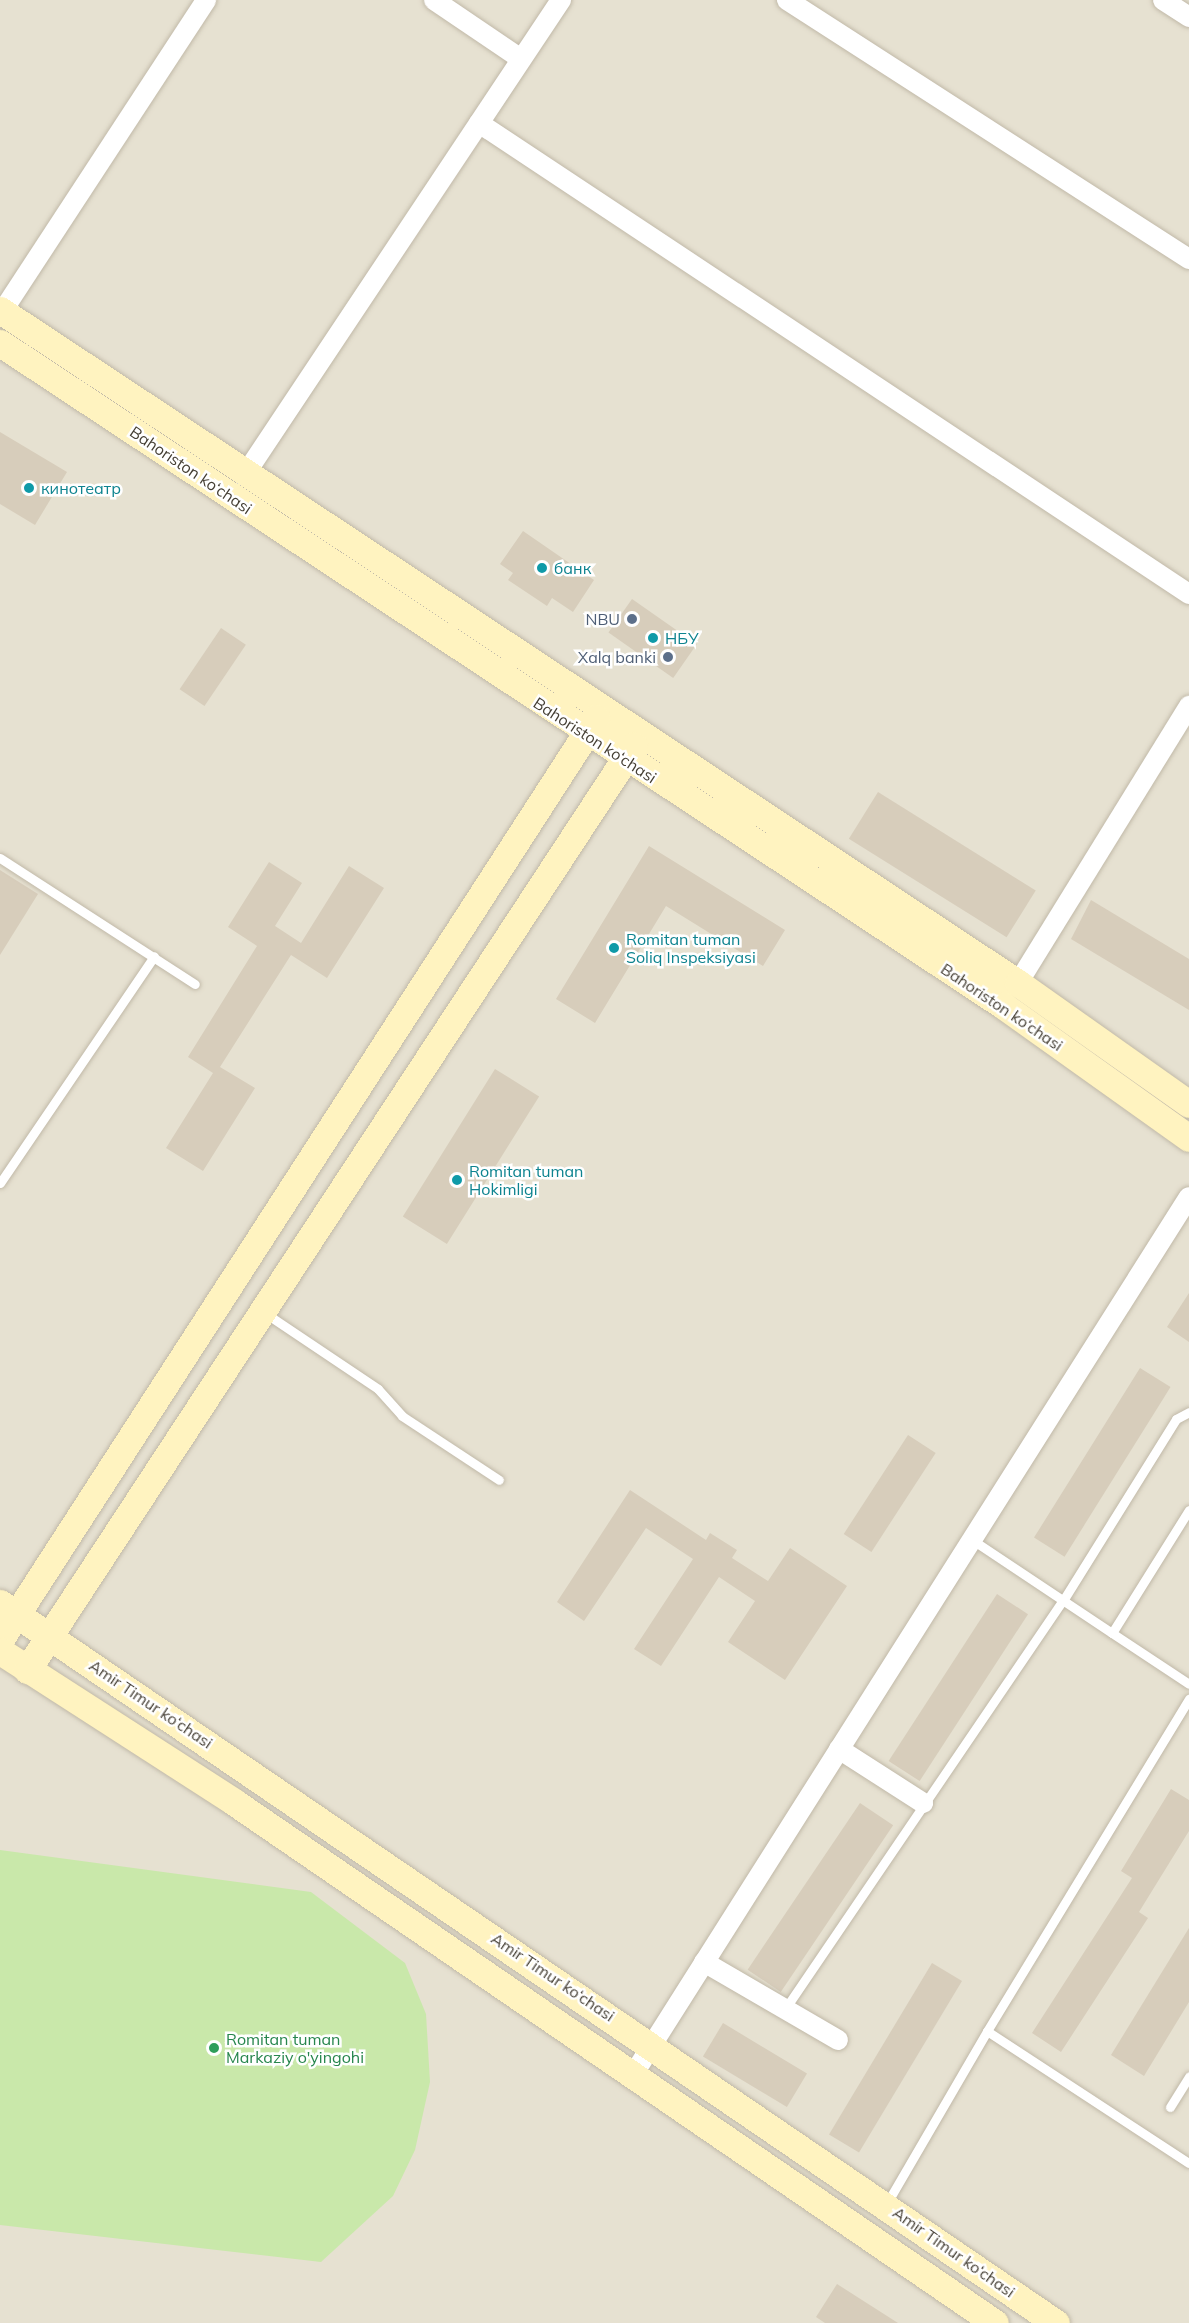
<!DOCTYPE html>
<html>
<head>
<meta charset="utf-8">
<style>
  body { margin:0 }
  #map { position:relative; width:1189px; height:2323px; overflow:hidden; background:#f2eee3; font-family:Mulish,sans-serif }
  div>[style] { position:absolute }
  .residential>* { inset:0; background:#e6e1d1; transform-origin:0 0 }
  .green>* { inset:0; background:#c9e8aa }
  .building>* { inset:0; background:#d7cdbb; transform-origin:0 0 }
  .roads { filter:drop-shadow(0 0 2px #c1b9a8) drop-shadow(0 0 2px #c1b9a8) }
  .lane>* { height:9px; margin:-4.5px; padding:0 4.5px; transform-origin:4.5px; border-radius:4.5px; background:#fff }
  .street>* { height:20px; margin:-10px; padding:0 10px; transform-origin:10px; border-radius:10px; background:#fff }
  .secondary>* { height:27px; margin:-13.5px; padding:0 13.5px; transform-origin:13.5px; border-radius:13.5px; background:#fff3c0 }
  .dots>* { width:16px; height:16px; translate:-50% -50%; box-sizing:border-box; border:3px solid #fff; border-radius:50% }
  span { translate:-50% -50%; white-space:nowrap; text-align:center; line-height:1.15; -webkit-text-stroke:5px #fff; paint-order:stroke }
  .street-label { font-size:16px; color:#443e33 }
  .culture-label { font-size:16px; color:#0d838f }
  .left { translate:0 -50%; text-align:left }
  .service-label { font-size:16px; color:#4e5e75 }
  .right { translate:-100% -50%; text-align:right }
  .leisure-label { font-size:16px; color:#27864d }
</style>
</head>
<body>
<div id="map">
  <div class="residential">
    <i style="left:0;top:0;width:1189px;height:2323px"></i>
  </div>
  <div class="green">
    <i style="clip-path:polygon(0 1850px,311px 1892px,405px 1963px,426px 2014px,430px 2082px,415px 2150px,393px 2196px,321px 2262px,0 2225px)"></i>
  </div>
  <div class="building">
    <i style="clip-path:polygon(0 432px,67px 472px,35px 525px,0 504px)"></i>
    <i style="clip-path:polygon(523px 531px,594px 580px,573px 612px,552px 598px,547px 606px,508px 580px,513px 573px,500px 564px)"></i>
    <i style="left:632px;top:599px;width:79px;height:41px;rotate:35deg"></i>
    <i style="left:221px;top:628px;width:30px;height:74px;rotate:34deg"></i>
    <i style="left:878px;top:792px;width:186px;height:55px;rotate:32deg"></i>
    <i style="clip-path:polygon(649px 846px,785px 930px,763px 966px,666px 906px,595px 1023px,556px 999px)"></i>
    <i style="clip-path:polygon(269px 862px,302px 883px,275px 926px,301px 943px,349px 866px,384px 888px,327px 978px,291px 955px,220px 1067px,255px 1088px,203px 1171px,166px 1148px,213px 1073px,188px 1057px,257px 946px,228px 927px)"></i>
    <i style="clip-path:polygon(0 870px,38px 894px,0 955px)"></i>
    <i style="clip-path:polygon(1091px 900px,1189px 959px,1189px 1010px,1071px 939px)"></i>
    <i style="left:495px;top:1069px;width:52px;height:174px;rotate:32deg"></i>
    <i style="clip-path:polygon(1189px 1293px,1189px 1342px,1167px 1327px)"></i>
    <i style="left:1140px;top:1368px;width:36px;height:200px;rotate:32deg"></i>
    <i style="left:908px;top:1435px;width:33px;height:118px;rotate:33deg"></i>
    <i style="clip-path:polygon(630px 1490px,706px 1540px,710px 1533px,737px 1550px,732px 1558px,768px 1581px,790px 1548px,847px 1586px,785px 1680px,728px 1642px,755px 1601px,719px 1577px,661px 1666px,634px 1649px,693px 1559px,646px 1528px,584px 1621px,557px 1602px)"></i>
    <i style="left:997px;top:1594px;width:37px;height:199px;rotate:33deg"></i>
    <i style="clip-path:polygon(1171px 1789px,1189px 1800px,1189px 1831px,1139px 1912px,1148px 1918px,1061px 2052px,1032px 2033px,1132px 1878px,1121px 1871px)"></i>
    <i style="left:860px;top:1803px;width:40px;height:201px;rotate:34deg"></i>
    <i style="clip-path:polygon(1189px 1928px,1189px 2002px,1144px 2076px,1111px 2055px)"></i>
    <i style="left:932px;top:1963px;width:35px;height:200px;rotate:31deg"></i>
    <i style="left:723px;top:2023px;width:98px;height:39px;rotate:31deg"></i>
    <i style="clip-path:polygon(837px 2284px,898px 2323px,825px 2323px,816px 2317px)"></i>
  </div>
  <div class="roads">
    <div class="lane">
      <i style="left:0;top:858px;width:232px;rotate:32.9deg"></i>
      <i style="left:0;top:1183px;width:274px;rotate:-55.8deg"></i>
      <i style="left:265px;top:1313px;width:136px;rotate:33.9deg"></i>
      <i style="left:378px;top:1389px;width:36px;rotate:48deg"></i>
      <i style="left:402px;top:1416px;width:116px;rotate:33.4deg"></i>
      <i style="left:971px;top:1539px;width:169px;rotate:33.7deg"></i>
      <i style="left:1112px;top:1633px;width:145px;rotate:-58deg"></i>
      <i style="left:1112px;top:1633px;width:92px;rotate:33.5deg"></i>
      <i style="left:785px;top:2009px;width:496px;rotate:-55.8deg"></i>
      <i style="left:1064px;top:1599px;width:212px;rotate:-58.1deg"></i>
      <i style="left:1176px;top:1419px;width:15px;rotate:-28deg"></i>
      <i style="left:987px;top:2031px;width:389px;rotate:-58.7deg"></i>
      <i style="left:1170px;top:2107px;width:36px;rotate:-58deg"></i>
      <i style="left:887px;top:2203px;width:199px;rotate:-59.8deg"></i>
      <i style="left:987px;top:2031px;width:241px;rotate:33.2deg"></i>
    </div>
    <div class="street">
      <i style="left:434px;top:0;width:105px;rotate:34.1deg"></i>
      <i style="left:787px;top:0;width:478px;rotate:32.8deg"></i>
      <i style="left:1163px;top:0;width:31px;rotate:33deg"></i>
      <i style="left:479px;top:123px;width:852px;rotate:33.56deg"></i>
      <i style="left:2px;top:312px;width:373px;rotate:-56.8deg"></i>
      <i style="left:244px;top:476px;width:572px;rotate:-56.34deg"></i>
      <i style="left:1018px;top:983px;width:326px;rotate:-58.3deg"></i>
      <i style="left:839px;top:1749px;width:100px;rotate:32.7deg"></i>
      <i style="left:704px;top:1962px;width:155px;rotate:30.2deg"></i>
      <i style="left:633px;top:2075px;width:1039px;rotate:-57.66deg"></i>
    </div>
    <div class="secondary">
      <i style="left:0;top:310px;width:1220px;rotate:33.47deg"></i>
      <i style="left:1018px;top:983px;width:209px;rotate:35.3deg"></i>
      <i style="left:0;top:343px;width:1203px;rotate:33.44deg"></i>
      <i style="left:1004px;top:1006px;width:227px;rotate:35.5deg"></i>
      <i style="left:0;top:1603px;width:1278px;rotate:34.29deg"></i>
      <i style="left:0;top:1640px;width:1098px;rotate:-57.12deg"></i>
      <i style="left:0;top:1651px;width:278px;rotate:32.8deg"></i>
      <i style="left:234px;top:1802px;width:922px;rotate:34.4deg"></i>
      <i style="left:27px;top:1670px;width:1106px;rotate:-56.73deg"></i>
    </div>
  </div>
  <div class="dots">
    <i style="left:29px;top:488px;background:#0f9aa8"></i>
    <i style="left:542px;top:568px;background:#0f9aa8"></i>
    <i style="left:632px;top:619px;background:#5c6f8a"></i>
    <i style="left:653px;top:638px;background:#0f9aa8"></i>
    <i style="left:668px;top:657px;background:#5c6f8a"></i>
    <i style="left:614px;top:948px;background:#0f9aa8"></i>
    <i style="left:457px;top:1180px;background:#0f9aa8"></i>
    <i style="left:214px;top:2048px;background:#2e9e5b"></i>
  </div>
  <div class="street-label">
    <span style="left:191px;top:470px;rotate:34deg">Bahoriston ko‘chasi</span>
    <span style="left:595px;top:740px;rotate:33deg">Bahoriston ko‘chasi</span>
    <span style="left:1002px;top:1007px;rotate:34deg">Bahoriston ko‘chasi</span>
    <span style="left:151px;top:1704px;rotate:34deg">Amir Timur ko‘chasi</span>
    <span style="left:553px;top:1977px;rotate:34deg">Amir Timur ko‘chasi</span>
    <span style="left:954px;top:2252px;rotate:35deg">Amir Timur ko‘chasi</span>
  </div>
  <div class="culture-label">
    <span class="left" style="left:41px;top:488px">кинотеатр</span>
    <span class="left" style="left:554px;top:568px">банк</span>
    <span class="left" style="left:665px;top:638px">НБУ</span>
    <span class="left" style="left:626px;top:948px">Romitan tuman<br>Soliq Inspeksiyasi</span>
    <span class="left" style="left:469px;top:1180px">Romitan tuman<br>Hokimligi</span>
  </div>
  <div class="service-label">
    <span class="right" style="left:620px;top:619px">NBU</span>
    <span class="right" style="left:656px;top:657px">Xalq banki</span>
  </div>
  <div class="leisure-label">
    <span class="left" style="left:226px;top:2048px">Romitan tuman<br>Markaziy o'yingohi</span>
  </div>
</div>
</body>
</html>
